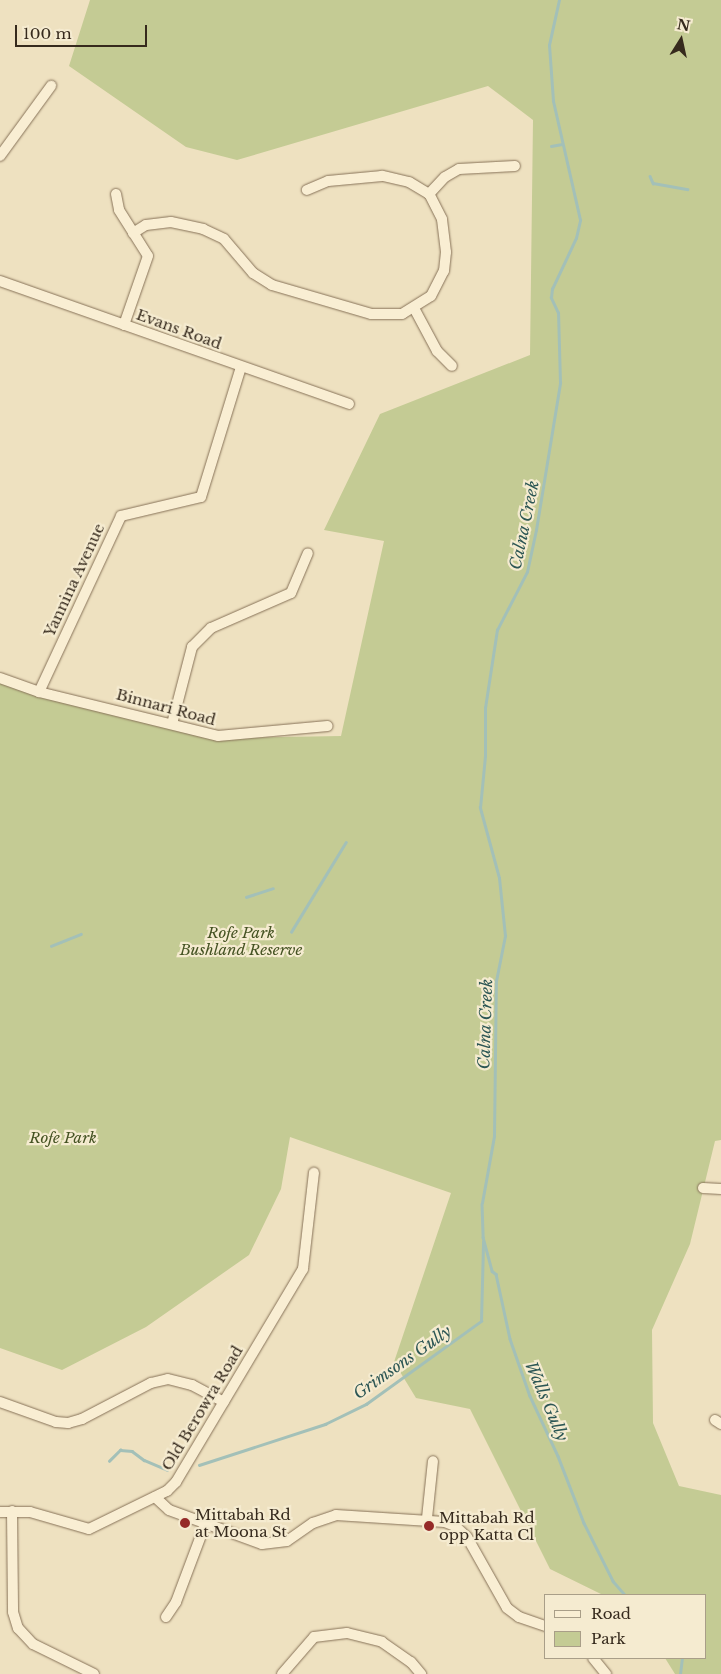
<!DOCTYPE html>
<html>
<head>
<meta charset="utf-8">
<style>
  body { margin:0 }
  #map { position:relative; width:721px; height:1674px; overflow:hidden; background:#eee1c0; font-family:"Libre Baskerville",serif }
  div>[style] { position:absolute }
  .green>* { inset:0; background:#c4cb94 }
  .stream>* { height:2.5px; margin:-1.25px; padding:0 1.25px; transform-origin:1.25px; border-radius:1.25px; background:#a3c0b8 }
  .roads { filter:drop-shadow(0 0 1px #877258) drop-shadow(0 0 1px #877258) }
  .street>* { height:10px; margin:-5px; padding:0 5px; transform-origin:5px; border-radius:5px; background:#f9eed3 }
  .dots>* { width:14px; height:14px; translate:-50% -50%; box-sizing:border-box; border:2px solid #f5ebd0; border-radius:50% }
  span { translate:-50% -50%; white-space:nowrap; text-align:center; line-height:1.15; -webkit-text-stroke:4.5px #f5ebd0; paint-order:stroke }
  .street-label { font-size:15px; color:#362a1d }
  .park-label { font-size:15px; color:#455323; font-style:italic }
  .poi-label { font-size:15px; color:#362a1d }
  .left { translate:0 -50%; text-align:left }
  .water-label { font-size:16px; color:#2c5654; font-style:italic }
  .legend { position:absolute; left:544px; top:1594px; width:162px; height:65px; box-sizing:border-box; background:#f5ebd0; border:1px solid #a99e88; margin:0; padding:6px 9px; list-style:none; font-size:15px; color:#362a1d }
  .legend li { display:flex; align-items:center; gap:10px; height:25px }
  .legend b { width:25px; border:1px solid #a99e88 }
  .north { position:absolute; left:656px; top:15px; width:50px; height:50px; -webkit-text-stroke:4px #f5ebd0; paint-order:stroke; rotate:10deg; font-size:14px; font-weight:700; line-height:20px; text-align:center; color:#362a1d }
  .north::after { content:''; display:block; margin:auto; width:18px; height:22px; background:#362a1d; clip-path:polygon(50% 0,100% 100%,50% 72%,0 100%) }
  .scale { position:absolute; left:15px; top:25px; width:132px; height:22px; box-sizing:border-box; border:2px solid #362a1d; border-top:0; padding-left:6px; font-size:15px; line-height:18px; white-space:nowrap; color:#362a1d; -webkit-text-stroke:4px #f5ebd0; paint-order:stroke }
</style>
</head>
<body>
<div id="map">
  <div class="green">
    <i style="clip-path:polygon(90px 0,721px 0,721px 1140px,715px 1141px,690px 1244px,652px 1330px,653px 1423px,679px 1486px,721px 1495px,721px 1674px,675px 1674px,665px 1658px,705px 1658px,705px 1595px,603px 1595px,550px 1569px,470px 1409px,416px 1398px,394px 1362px,451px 1193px,290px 1137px,281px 1189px,249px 1255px,146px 1327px,62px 1370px,0 1348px,0 679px,217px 738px,341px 736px,384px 541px,324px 530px,380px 414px,530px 355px,533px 120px,488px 86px,237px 160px,186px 147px,69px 66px)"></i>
  </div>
  <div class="stream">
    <i style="left:551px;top:146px;width:11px;rotate:-10deg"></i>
    <i style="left:650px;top:176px;width:8px;rotate:67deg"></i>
    <i style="left:653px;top:183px;width:35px;rotate:10deg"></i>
    <i style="left:246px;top:897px;width:28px;rotate:-18deg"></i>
    <i style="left:291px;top:932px;width:105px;rotate:-58.6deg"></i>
    <i style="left:51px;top:946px;width:32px;rotate:-22deg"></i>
    <i style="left:482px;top:1203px;width:68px;rotate:-79.8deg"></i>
    <i style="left:494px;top:1136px;width:155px;rotate:-89.3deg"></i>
    <i style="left:496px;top:981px;width:46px;rotate:-78.7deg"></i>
    <i style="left:505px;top:936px;width:58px;rotate:-95.9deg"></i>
    <i style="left:499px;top:878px;width:73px;rotate:-105.2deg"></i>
    <i style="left:480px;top:808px;width:52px;rotate:-84.5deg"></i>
    <i style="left:485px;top:756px;width:48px;rotate:-90deg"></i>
    <i style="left:485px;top:708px;width:79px;rotate:-81.3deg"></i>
    <i style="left:497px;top:630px;width:65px;rotate:-62.7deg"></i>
    <i style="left:527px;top:572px;width:43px;rotate:-77.9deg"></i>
    <i style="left:536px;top:530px;width:149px;rotate:-80.7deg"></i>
    <i style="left:560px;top:383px;width:70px;rotate:-91.6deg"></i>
    <i style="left:558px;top:313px;width:17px;rotate:-115deg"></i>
    <i style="left:551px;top:298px;width:9px;rotate:-84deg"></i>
    <i style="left:552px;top:289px;width:56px;rotate:-64.8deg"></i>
    <i style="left:576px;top:238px;width:18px;rotate:-77deg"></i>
    <i style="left:580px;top:220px;width:122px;rotate:-102.8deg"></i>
    <i style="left:553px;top:101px;width:56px;rotate:-94.1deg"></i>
    <i style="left:549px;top:45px;width:46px;rotate:-77.5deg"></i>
    <i style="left:482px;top:1204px;width:33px;rotate:88deg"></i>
    <i style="left:483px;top:1237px;width:35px;rotate:75deg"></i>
    <i style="left:492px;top:1271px;width:5px;rotate:37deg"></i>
    <i style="left:496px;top:1274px;width:66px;rotate:77.8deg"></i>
    <i style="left:510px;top:1339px;width:60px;rotate:70.7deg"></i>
    <i style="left:530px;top:1396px;width:66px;rotate:65deg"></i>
    <i style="left:558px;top:1456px;width:72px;rotate:68.8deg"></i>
    <i style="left:584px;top:1523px;width:65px;rotate:63.4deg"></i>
    <i style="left:613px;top:1581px;width:18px;rotate:49deg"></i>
    <i style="left:109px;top:1461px;width:16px;rotate:-45deg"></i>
    <i style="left:120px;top:1450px;width:12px;rotate:5deg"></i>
    <i style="left:132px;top:1451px;width:15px;rotate:37deg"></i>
    <i style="left:144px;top:1460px;width:25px;rotate:23deg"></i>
    <i style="left:199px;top:1465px;width:133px;rotate:-18deg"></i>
    <i style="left:325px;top:1424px;width:46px;rotate:-26deg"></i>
    <i style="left:366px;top:1404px;width:142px;rotate:-35.8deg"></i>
    <i style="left:481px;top:1321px;width:79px;rotate:-88.5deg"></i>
    <i style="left:680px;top:1674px;width:16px;rotate:-83deg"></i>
  </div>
  <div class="roads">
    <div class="street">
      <i style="left:0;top:156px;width:87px;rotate:-53.9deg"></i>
      <i style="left:116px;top:194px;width:16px;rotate:79deg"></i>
      <i style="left:119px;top:210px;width:54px;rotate:57.8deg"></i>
      <i style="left:148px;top:256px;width:73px;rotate:109.2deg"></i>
      <i style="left:429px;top:194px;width:23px;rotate:-47deg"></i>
      <i style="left:445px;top:177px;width:16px;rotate:-30deg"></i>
      <i style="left:459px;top:169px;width:56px;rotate:-3.1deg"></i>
      <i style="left:133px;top:233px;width:15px;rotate:-32deg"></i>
      <i style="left:146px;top:225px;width:25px;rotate:-7deg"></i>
      <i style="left:171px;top:222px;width:33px;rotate:12deg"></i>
      <i style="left:203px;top:229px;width:23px;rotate:25deg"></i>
      <i style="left:224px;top:239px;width:45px;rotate:49.5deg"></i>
      <i style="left:253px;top:273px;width:22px;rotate:32deg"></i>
      <i style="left:272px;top:285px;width:103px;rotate:16.3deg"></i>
      <i style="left:371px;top:314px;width:31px"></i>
      <i style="left:402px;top:314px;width:34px;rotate:-32deg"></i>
      <i style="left:431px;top:296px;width:28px;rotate:-63deg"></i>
      <i style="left:444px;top:271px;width:19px;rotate:-84deg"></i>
      <i style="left:446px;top:252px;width:33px;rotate:-97deg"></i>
      <i style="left:442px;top:219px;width:28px;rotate:-117deg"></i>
      <i style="left:429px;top:194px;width:23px;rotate:-149deg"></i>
      <i style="left:409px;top:182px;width:28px;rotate:-167deg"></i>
      <i style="left:382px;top:176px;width:54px;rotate:174.7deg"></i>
      <i style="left:328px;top:181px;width:23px;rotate:157deg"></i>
      <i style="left:0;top:281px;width:370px;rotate:19.4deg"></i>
      <i style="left:414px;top:308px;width:49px;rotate:61.9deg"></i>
      <i style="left:437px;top:351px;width:21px;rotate:45deg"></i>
      <i style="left:0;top:678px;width:41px;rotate:19.7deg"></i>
      <i style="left:39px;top:692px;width:184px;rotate:13.8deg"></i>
      <i style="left:218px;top:736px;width:110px;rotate:-5.2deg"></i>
      <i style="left:39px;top:692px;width:194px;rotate:-65deg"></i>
      <i style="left:121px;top:516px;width:82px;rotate:-13.4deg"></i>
      <i style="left:201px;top:497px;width:136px;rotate:-72.9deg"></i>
      <i style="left:172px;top:724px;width:80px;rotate:-75.4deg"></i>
      <i style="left:192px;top:647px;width:27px;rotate:-45deg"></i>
      <i style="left:211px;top:628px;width:87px;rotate:-23.6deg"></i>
      <i style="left:291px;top:593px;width:43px;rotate:-67deg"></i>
      <i style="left:703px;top:1188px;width:18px;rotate:3deg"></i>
      <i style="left:0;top:1402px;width:59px;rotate:19.7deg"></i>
      <i style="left:56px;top:1422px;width:12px;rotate:5deg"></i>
      <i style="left:68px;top:1423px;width:15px;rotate:-16deg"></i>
      <i style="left:82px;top:1419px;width:78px;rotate:-27.6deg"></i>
      <i style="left:151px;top:1383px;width:17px;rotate:-13deg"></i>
      <i style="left:168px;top:1379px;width:25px;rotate:14deg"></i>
      <i style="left:192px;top:1385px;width:36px;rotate:28deg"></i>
      <i style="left:715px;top:1420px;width:7px;rotate:34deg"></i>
      <i style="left:155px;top:1497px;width:19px;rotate:43deg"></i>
      <i style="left:169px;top:1510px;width:99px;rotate:20.1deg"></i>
      <i style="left:262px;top:1544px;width:25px;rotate:-7deg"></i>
      <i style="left:287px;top:1541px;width:32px;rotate:-35deg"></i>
      <i style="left:313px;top:1523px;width:24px;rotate:-19deg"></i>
      <i style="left:336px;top:1515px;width:109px;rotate:3.7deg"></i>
      <i style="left:445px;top:1522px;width:11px;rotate:22deg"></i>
      <i style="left:455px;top:1526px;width:16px;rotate:43deg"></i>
      <i style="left:467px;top:1537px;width:81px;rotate:60.6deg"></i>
      <i style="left:507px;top:1608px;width:15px;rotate:37deg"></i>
      <i style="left:519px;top:1617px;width:28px;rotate:19deg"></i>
      <i style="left:12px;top:1511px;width:101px;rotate:89.4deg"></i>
      <i style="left:13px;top:1612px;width:17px;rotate:73deg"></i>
      <i style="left:18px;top:1628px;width:22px;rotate:47deg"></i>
      <i style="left:33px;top:1644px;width:68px;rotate:26.2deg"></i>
      <i style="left:0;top:1512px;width:30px"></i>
      <i style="left:30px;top:1512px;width:61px;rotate:16.1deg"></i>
      <i style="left:89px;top:1529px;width:87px;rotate:-26deg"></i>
      <i style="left:167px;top:1491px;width:13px;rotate:-45deg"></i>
      <i style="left:176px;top:1482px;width:248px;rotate:-59.2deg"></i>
      <i style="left:303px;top:1269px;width:97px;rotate:-83.5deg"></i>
      <i style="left:427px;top:1518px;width:57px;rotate:-84deg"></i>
      <i style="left:166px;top:1617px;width:18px;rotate:-56deg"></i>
      <i style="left:176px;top:1602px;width:82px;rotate:-69.4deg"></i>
      <i style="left:593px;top:1658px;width:21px;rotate:51deg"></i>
      <i style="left:282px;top:1674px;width:49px;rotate:-49.1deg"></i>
      <i style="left:314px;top:1637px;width:33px;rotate:-7deg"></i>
      <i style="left:347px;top:1633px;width:36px;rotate:14deg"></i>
      <i style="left:382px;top:1642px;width:35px;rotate:35deg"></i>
      <i style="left:411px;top:1662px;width:16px;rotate:50deg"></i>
    </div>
  </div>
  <div class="dots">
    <i style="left:185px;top:1523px;background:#952a28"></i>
    <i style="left:429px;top:1526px;background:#952a28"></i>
  </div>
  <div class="street-label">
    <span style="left:179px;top:329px;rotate:20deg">Evans Road</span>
    <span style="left:74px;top:580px;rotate:-65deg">Yannina Avenue</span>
    <span style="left:166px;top:707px;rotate:15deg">Binnari Road</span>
    <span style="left:202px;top:1408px;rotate:-59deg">Old Berowra Road</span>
  </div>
  <div class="park-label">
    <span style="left:241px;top:941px">Rofe Park<br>Bushland Reserve</span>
    <span style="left:63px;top:1138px">Rofe Park</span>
  </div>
  <div class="poi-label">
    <span class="left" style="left:195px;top:1523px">Mittabah Rd<br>at Moona St</span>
    <span class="left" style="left:439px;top:1526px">Mittabah Rd<br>opp Katta Cl</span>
  </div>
  <div class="water-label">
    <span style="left:524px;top:525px;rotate:-78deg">Calna Creek</span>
    <span style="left:485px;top:1024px;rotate:-88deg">Calna Creek</span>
    <span style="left:402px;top:1362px;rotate:-35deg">Grimsons Gully</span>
    <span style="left:547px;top:1401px;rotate:67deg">Walls Gully</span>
  </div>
  <ul class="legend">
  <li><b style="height:6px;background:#f9eed3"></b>Road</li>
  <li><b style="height:14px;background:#c4cb94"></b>Park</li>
  </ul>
  <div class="north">N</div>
  <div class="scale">100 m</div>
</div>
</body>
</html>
